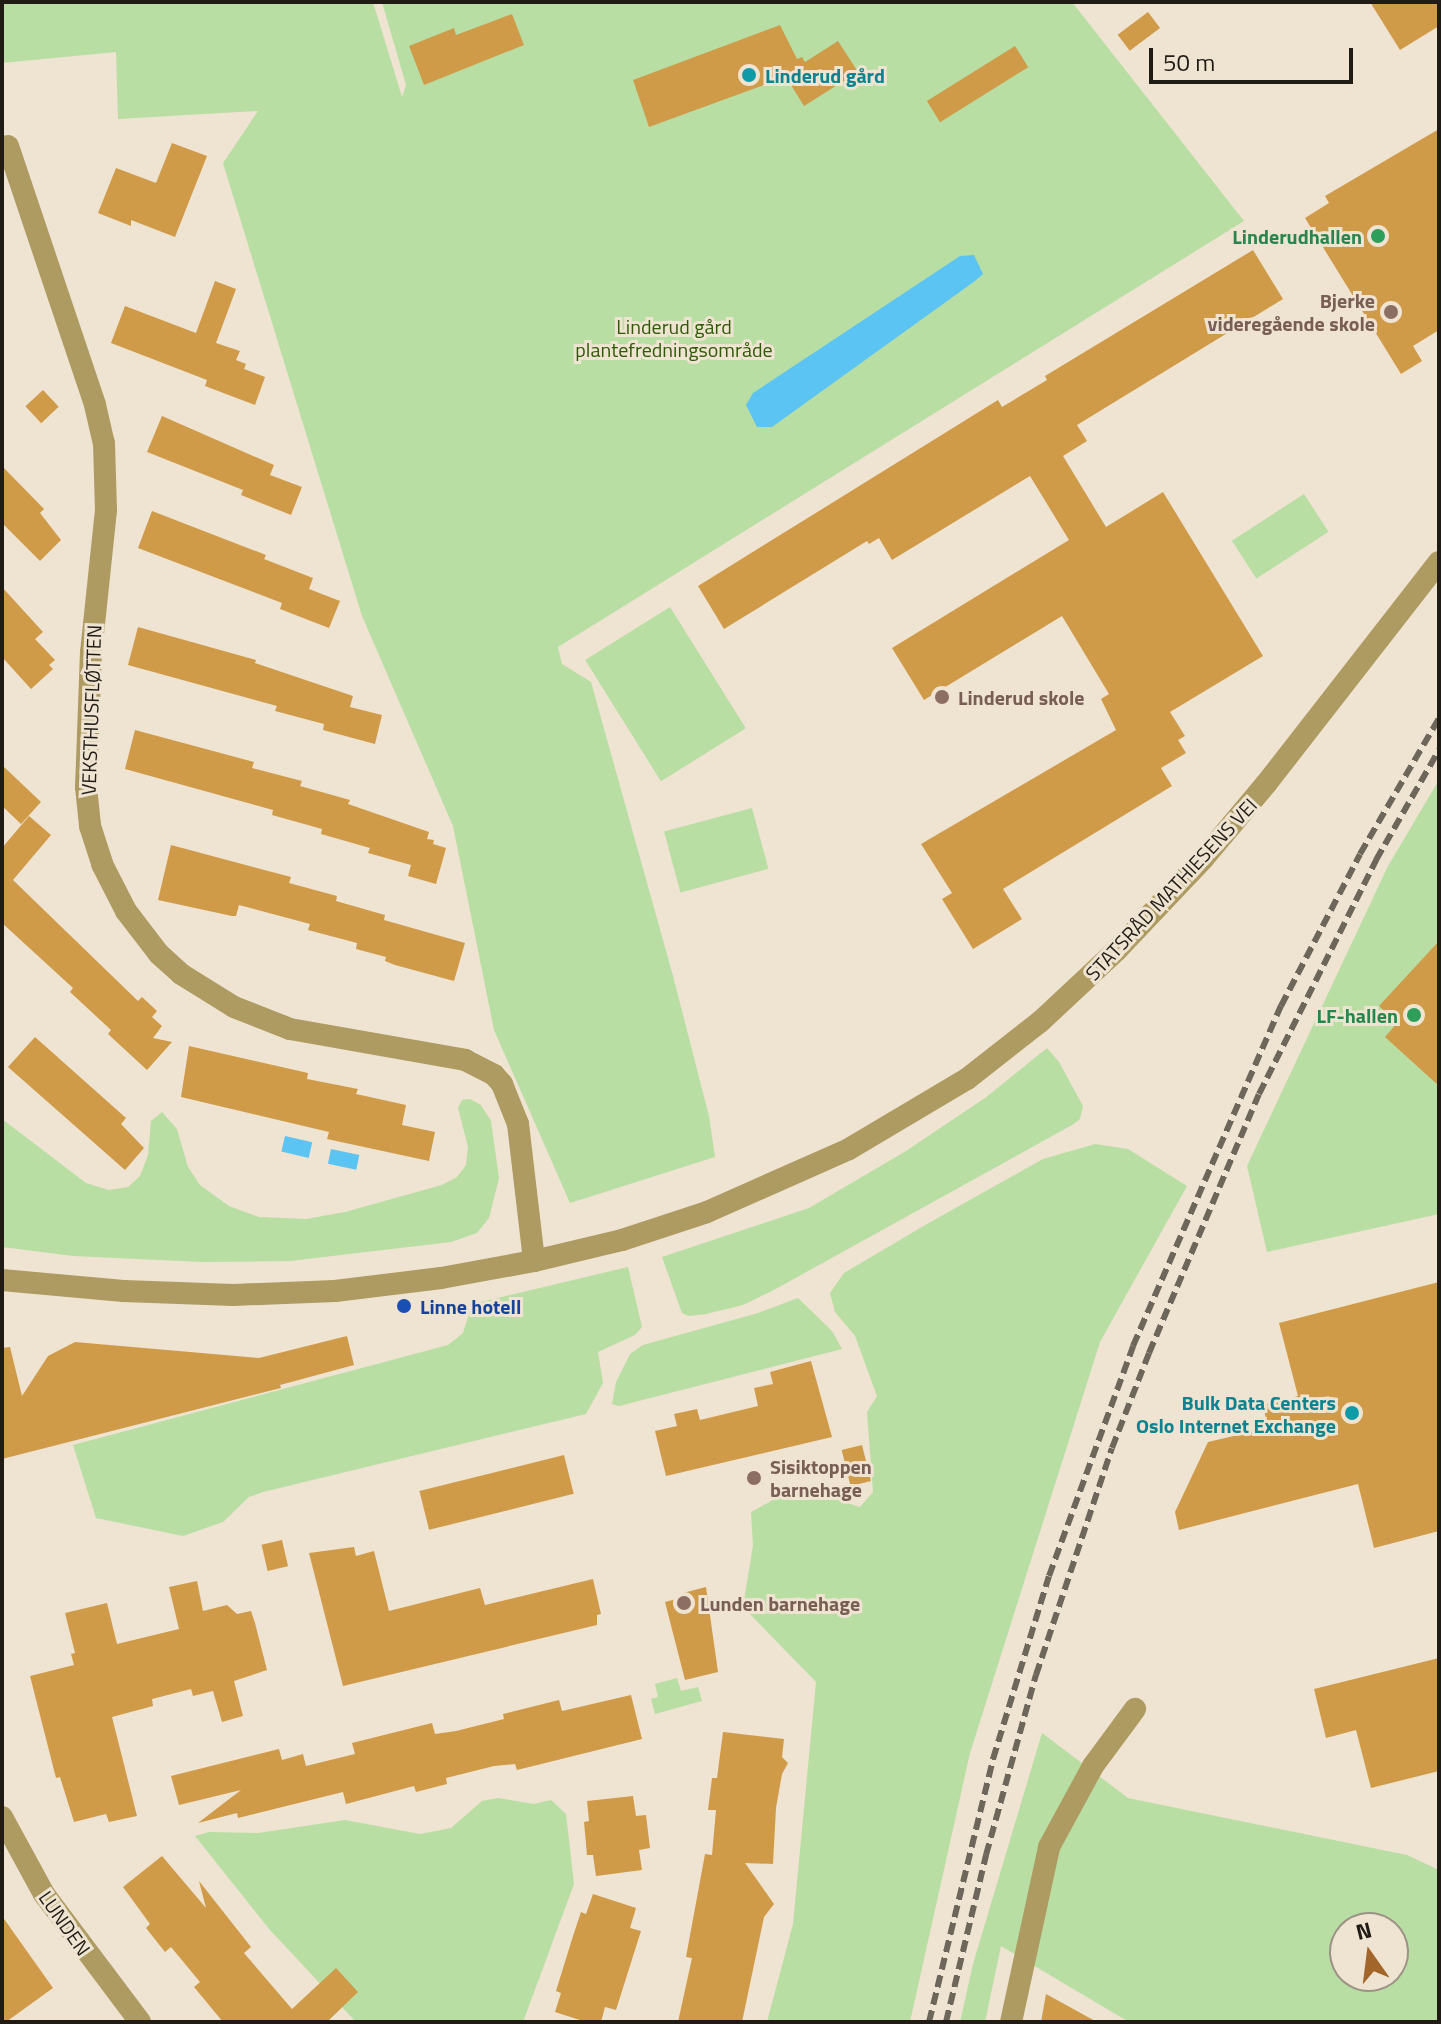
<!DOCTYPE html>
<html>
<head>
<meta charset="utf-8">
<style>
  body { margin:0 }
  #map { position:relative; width:1441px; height:2024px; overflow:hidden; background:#efe3d1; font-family:"Titillium Web",sans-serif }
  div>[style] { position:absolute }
  .green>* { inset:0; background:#b8dea4; transform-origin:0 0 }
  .water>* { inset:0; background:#5bc4f2; transform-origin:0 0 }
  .building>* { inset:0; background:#d09b49; transform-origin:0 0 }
  .minor>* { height:22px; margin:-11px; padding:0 11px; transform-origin:11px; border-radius:11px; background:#ad9b61 }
  .tertiary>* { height:22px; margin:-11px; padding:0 11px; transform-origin:11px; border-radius:11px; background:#ad9b61 }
  .rail>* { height:6px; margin-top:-3px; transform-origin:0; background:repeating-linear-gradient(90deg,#6d665b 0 12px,transparent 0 18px) }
  .dots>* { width:22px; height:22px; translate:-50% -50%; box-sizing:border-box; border:4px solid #efe3d1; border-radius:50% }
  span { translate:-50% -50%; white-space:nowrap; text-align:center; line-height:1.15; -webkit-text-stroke:6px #efe3d1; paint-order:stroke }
  .culture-label { font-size:20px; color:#0d838f; font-weight:700 }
  .left { translate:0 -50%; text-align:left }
  .right { translate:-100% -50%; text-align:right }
  .leisure-label { font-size:20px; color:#27864d; font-weight:700 }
  .education-label { font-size:20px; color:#785e54; font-weight:700 }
  .park-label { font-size:20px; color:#2f5b09 }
  .street-label { font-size:20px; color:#201c15 }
  .transit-label { font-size:20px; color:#164399; font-weight:700 }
  .frame { position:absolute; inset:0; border:4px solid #201c15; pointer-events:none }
  .north { position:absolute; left:1329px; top:1912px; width:80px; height:80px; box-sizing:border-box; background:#efe3d1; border:2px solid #9c9386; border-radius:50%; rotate:346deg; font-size:22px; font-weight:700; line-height:32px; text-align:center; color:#201c15 }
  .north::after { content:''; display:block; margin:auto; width:28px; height:36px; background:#a3662a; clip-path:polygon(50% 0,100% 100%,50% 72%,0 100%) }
  .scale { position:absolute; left:1149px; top:48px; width:204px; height:36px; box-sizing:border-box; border:4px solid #201c15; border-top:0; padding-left:10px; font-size:24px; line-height:28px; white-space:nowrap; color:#201c15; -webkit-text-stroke:6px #efe3d1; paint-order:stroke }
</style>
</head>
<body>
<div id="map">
  <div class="green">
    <i style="clip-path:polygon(2px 2px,373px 2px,402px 97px,406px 85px,382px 2px,1072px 2px,1244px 221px,558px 647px,562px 664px,591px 682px,673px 976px,709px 1116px,715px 1157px,570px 1203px,494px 1030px,453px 826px,362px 616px,223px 163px,258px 111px,118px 119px,116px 52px,2px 63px)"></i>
    <i style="left:1304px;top:494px;width:45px;height:86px;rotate:57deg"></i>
    <i style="left:670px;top:607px;width:143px;height:100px;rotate:58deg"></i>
    <i style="clip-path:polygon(1439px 780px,1439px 1214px,1267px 1252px,1247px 1166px,1388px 866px)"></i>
    <i style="left:752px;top:808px;width:63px;height:91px;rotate:75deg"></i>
    <i style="clip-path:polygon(1047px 1048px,1059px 1062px,1083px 1106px,1080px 1119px,1072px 1125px,772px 1291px,743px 1305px,706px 1314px,689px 1316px,682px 1313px,662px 1257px,809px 1208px,906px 1151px,985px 1098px)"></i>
    <i style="clip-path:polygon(470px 1099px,481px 1105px,491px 1121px,499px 1178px,489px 1218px,477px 1233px,451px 1242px,290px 1261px,203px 1262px,73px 1256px,2px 1247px,2px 1119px,86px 1183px,109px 1190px,128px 1187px,140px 1176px,148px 1155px,151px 1121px,162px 1112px,177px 1129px,188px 1167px,200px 1185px,229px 1206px,259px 1217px,306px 1219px,345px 1212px,442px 1185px,457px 1177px,466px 1165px,468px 1147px,458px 1108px,462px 1100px)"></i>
    <i style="clip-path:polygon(1095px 1144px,1128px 1149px,1187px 1186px,1100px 1342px,970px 1753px,910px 2022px,767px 2022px,793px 1924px,816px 1682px,743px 1607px,753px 1545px,751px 1512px,786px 1493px,826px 1496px,860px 1507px,873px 1492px,867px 1412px,877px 1396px,855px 1336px,835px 1312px,830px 1293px,844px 1273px,927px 1224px,1043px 1159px)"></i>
    <i style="clip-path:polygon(628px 1267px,642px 1327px,635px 1335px,598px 1352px,603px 1383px,586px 1414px,263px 1492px,249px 1497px,223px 1522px,183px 1536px,96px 1518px,73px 1445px,448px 1345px,463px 1333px,472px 1304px)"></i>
    <i style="clip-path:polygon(798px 1298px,832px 1331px,842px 1349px,619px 1406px,612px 1404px,616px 1382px,630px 1354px,643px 1345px,758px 1313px)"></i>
    <i style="clip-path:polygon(677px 1678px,681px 1691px,698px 1687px,702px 1701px,655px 1714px,651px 1699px,658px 1697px,655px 1684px)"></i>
    <i style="clip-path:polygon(evenodd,1042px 1733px,1128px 1798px,1407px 1855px,1439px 1870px,1439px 2022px,1129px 2022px,1001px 1946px,985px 2022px,960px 2022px,973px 1964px,1042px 1733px,1345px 1928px,1393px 1928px,1393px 1976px,1345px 1976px,1345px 1928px)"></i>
    <i style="clip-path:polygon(498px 1798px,534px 1804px,551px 1800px,566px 1814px,574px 1884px,523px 2022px,356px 2022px,270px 1930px,195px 1836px,209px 1832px,258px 1833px,345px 1820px,420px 1834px,451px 1828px,482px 1801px)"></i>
  </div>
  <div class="water">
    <i style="clip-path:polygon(974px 255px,983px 274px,975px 281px,772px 427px,757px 427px,746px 405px,753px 393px,960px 256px)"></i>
    <i style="left:285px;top:1136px;width:28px;height:16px;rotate:13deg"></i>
    <i style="left:331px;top:1149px;width:29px;height:15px;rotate:12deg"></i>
  </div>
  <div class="building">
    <i style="clip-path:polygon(1370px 2px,1439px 2px,1439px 26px,1400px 50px)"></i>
    <i style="left:1148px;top:12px;width:20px;height:38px;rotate:53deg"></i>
    <i style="clip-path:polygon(512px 14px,524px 45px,424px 85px,409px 46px,454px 28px,456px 35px)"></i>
    <i style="clip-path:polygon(780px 25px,797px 59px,802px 57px,805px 62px,838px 41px,858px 72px,804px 106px,786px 77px,649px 127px,633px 80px)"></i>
    <i style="left:1015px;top:46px;width:25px;height:104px;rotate:58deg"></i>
    <i style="clip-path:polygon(1439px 129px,1439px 330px,1413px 346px,1422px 361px,1401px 374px,1305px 218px,1329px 203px,1325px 196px)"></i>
    <i style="clip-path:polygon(172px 143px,207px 156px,175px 237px,131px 220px,131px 226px,98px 213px,116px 168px,156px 183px)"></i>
    <i style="clip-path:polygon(1253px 250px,1283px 299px,1077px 425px,1087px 441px,1063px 456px,1106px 527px,1163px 492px,1263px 656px,1170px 712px,1185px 736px,1178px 740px,1186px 753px,1161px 768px,1172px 786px,1003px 889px,1022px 919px,973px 949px,942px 899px,952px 893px,921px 844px,1116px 730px,1101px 699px,1109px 694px,1062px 616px,924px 700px,892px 648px,1069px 540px,1030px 476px,892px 560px,879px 538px,869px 544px,867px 541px,724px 629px,698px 586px,998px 400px,1002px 407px,1047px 380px,1045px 376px)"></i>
    <i style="clip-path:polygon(215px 281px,236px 289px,216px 343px,240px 351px,236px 360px,246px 364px,244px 369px,265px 377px,255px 405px,205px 386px,207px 380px,111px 343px,125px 306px,196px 333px)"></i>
    <i style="left:43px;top:390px;width:23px;height:24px;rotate:47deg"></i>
    <i style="clip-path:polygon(162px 416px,274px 465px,270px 475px,302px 487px,291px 515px,241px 495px,243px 490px,147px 452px)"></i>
    <i style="clip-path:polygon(2px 466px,44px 509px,40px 513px,61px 540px,40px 561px,2px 523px)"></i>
    <i style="clip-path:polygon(152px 511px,266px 555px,264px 559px,313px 578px,309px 589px,340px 601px,329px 628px,280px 609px,282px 603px,138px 548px)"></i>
    <i style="clip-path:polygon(2px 587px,43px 632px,35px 639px,55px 660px,49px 665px,53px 669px,31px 689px,2px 657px)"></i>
    <i style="clip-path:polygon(138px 627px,256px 660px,255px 663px,353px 696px,350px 707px,382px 715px,375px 744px,323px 730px,324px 724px,275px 711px,277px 706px,128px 665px)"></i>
    <i style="clip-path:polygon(135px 730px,254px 762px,252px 768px,302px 781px,300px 786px,350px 800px,348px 804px,429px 832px,427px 839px,434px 840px,433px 844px,446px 848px,436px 884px,408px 876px,411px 865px,368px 853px,370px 848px,321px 834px,322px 829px,272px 815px,273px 810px,125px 769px)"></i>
    <i style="clip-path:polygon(2px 765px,41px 802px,21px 824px,2px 806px)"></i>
    <i style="clip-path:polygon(29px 816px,51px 835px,13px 880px,138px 1001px,142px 997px,157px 1011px,152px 1017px,162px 1026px,153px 1038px,172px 1042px,147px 1070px,108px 1034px,111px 1030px,70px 992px,73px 988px,2px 923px,2px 848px)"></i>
    <i style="clip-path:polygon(171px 845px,291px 877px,289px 883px,337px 896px,336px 901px,385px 915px,384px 920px,465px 943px,454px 981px,395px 965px,385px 961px,386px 957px,356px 949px,357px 943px,308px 930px,310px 924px,239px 905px,236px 916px,232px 916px,158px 900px)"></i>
    <i style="clip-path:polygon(1439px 941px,1439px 1086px,1385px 1037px,1397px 1023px,1379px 1006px)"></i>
    <i style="clip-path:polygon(35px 1037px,126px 1118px,121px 1124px,144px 1148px,125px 1170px,8px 1067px)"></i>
    <i style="clip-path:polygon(189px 1046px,308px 1073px,307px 1079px,358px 1089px,356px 1094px,406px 1105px,402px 1125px,435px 1132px,429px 1161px,327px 1139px,329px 1132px,181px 1097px)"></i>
    <i style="clip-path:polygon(1439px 1282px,1439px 1531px,1374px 1548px,1358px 1484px,1179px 1530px,1175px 1512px,1208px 1442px,1268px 1428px,1263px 1405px,1298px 1396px,1279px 1323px)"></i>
    <i style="clip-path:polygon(347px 1336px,354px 1365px,280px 1385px,281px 1388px,2px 1459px,2px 1348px,10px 1347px,22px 1396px,48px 1356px,75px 1342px,259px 1358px)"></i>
    <i style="clip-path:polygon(811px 1361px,832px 1437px,666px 1476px,655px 1431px,677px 1426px,674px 1414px,697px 1409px,700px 1420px,758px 1406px,754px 1388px,773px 1384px,770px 1372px)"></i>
    <i style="left:862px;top:1445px;width:37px;height:21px;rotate:76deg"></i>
    <i style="left:564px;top:1455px;width:40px;height:149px;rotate:76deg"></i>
    <i style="left:282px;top:1540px;width:27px;height:21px;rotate:77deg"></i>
    <i style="clip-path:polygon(354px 1547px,356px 1556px,374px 1551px,389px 1611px,480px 1588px,485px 1605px,593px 1579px,601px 1614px,597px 1615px,597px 1625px,343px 1686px,309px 1553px)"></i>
    <i style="clip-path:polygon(197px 1581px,203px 1611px,227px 1605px,237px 1614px,251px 1611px,255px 1623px,267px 1670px,234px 1681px,243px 1716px,222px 1722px,213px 1691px,193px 1696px,191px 1689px,152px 1699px,153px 1706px,112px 1717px,137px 1816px,109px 1822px,106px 1814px,74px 1822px,60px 1777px,56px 1778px,30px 1676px,74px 1665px,71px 1654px,75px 1653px,65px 1613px,107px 1603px,117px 1644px,179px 1629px,169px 1587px)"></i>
    <i style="clip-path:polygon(706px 1587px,718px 1672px,685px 1680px,665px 1602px,680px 1598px,679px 1594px)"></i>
    <i style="clip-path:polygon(1439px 1658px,1439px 1771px,1371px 1788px,1356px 1730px,1326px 1738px,1314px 1689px)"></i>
    <i style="clip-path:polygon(631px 1695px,642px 1739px,517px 1770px,515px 1764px,494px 1766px,446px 1778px,447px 1784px,416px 1792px,414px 1786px,346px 1804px,343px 1792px,238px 1818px,237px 1813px,198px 1823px,241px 1790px,179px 1805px,171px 1776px,279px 1749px,282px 1760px,303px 1754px,306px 1766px,355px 1754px,352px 1743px,432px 1723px,435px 1734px,456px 1731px,504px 1719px,503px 1714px,559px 1700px,562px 1711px)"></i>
    <i style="clip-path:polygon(723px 1732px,784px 1739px,782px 1757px,788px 1763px,782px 1774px,776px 1808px,773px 1864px,745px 1863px,774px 1904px,764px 1917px,742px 2022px,678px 2022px,692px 1958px,686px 1957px,705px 1854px,712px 1855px,716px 1810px,708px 1810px,712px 1778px,717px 1778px)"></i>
    <i style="clip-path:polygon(633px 1796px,636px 1816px,646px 1815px,650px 1848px,639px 1850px,642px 1870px,596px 1876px,593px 1855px,587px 1855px,584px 1822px,589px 1821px,587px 1801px)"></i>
    <i style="clip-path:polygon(162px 1856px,206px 1908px,199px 1881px,251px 1947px,244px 1953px,292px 2009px,336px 1968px,358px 1992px,327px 2022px,223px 2022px,194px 1987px,200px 1982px,171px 1947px,165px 1952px,146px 1928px,150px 1924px,123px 1887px)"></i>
    <i style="clip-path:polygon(593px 1894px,636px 1908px,630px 1928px,641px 1931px,616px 2010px,605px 2007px,601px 2022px,586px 2022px,555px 2012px,561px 1993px,556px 1991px,573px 1936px,581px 1912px,586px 1914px)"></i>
    <i style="clip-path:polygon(2px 1916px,53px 1988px,6px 2022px,2px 2022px)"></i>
    <i style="clip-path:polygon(1046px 1994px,1097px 2022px,1041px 2022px)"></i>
  </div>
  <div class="minor">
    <i style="left:8px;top:146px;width:273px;rotate:71.4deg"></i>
    <i style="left:95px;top:405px;width:39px;rotate:77deg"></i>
    <i style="left:104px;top:443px;width:67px;rotate:88.3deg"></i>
    <i style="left:106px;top:510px;width:143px;rotate:96deg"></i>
    <i style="left:91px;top:652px;width:135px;rotate:92.1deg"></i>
    <i style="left:86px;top:787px;width:39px;rotate:84deg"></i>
    <i style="left:90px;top:826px;width:40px;rotate:72deg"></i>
    <i style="left:102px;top:864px;width:53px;rotate:62.9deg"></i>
    <i style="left:126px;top:911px;width:54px;rotate:52.5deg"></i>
    <i style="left:159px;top:954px;width:30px;rotate:42deg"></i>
    <i style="left:181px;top:974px;width:62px;rotate:31.9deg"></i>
    <i style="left:234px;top:1007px;width:60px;rotate:21.4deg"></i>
    <i style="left:290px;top:1029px;width:178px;rotate:10deg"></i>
    <i style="left:465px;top:1060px;width:33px;rotate:27deg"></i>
    <i style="left:494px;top:1075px;width:12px;rotate:48deg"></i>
    <i style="left:502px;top:1084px;width:43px;rotate:68.2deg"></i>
    <i style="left:518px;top:1124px;width:138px;rotate:83.3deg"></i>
    <i style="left:1011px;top:2022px;width:179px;rotate:-77.7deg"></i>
    <i style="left:1049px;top:1847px;width:92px;rotate:-61.5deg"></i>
    <i style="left:1093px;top:1766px;width:71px;rotate:-53.6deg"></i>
  </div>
  <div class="tertiary">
    <i style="left:2px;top:1280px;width:122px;rotate:5.2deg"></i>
    <i style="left:124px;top:1291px;width:109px;rotate:2.1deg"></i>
    <i style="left:233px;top:1295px;width:102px;rotate:-2.2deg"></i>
    <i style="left:335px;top:1291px;width:107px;rotate:-7deg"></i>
    <i style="left:441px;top:1278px;width:95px;rotate:-10.4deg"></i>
    <i style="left:534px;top:1261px;width:90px;rotate:-13.4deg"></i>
    <i style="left:622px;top:1240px;width:89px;rotate:-18.2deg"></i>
    <i style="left:707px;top:1212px;width:155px;rotate:-23.9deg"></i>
    <i style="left:849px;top:1149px;width:137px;rotate:-30.7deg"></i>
    <i style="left:967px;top:1079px;width:94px;rotate:-38.1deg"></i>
    <i style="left:1041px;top:1021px;width:104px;rotate:-43.1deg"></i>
    <i style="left:1117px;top:950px;width:125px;rotate:-46.6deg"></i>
    <i style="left:1203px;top:859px;width:98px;rotate:-50deg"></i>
    <i style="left:1266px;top:784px;width:281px;rotate:-52.1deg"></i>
    <i style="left:2px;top:1817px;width:88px;rotate:61.4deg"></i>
    <i style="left:44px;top:1894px;width:160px;rotate:53.1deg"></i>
  </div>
  <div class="rail">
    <i style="left:929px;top:2022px;width:271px;rotate:-76.3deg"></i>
    <i style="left:993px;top:1759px;width:191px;rotate:-73deg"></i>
    <i style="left:1049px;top:1576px;width:245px;rotate:-69.9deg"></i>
    <i style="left:1133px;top:1346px;width:371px;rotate:-66.5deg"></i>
    <i style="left:1281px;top:1006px;width:171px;rotate:-62.5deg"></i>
    <i style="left:1360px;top:854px;width:157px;rotate:-59.8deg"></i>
    <i style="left:946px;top:2022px;width:172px;rotate:-76.5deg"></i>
    <i style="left:986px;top:1855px;width:187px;rotate:-74.5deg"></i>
    <i style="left:1036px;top:1675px;width:239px;rotate:-71.5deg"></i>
    <i style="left:1112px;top:1448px;width:102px;rotate:-68.7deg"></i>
    <i style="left:1149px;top:1353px;width:281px;rotate:-67deg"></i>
    <i style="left:1259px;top:1094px;width:262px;rotate:-63.4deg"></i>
    <i style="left:1376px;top:860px;width:127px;rotate:-60.2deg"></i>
  </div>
  <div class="dots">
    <i style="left:749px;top:75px;background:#0f9aa8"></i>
    <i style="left:1378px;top:236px;background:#2e9e5b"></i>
    <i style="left:1391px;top:312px;background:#8d6e63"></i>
    <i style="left:942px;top:697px;background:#8d6e63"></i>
    <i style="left:1414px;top:1015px;background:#2e9e5b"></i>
    <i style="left:404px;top:1306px;background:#1a4fb4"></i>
    <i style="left:1352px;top:1413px;background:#0f9aa8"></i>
    <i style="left:754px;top:1478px;background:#8d6e63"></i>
    <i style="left:684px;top:1603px;background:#8d6e63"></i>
  </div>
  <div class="culture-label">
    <span class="left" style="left:765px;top:75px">Linderud gård</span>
    <span class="right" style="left:1336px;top:1414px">Bulk Data Centers<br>Oslo Internet Exchange</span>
  </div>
  <div class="leisure-label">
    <span class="right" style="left:1362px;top:236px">Linderudhallen</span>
    <span class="right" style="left:1398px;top:1015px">LF-hallen</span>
  </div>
  <div class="education-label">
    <span class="right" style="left:1375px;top:312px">Bjerke<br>videregående skole</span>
    <span class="left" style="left:958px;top:697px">Linderud skole</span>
    <span class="left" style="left:770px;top:1478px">Sisiktoppen<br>barnehage</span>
    <span class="left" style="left:700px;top:1603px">Lunden barnehage</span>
  </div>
  <div class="park-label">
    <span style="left:674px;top:338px">Linderud gård<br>plantefredningsområde</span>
  </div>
  <div class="street-label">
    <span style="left:91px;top:710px;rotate:-88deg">VEKSTHUSFLØTTEN</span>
    <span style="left:1171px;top:889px;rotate:-47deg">STATSRÅD MATHIESENS VEI</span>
    <span style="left:65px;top:1923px;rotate:55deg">LUNDEN</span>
  </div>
  <div class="transit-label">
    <span class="left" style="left:420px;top:1306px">Linne hotell</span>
  </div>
  <div class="frame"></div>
  <div class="north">N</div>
  <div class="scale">50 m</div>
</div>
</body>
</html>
